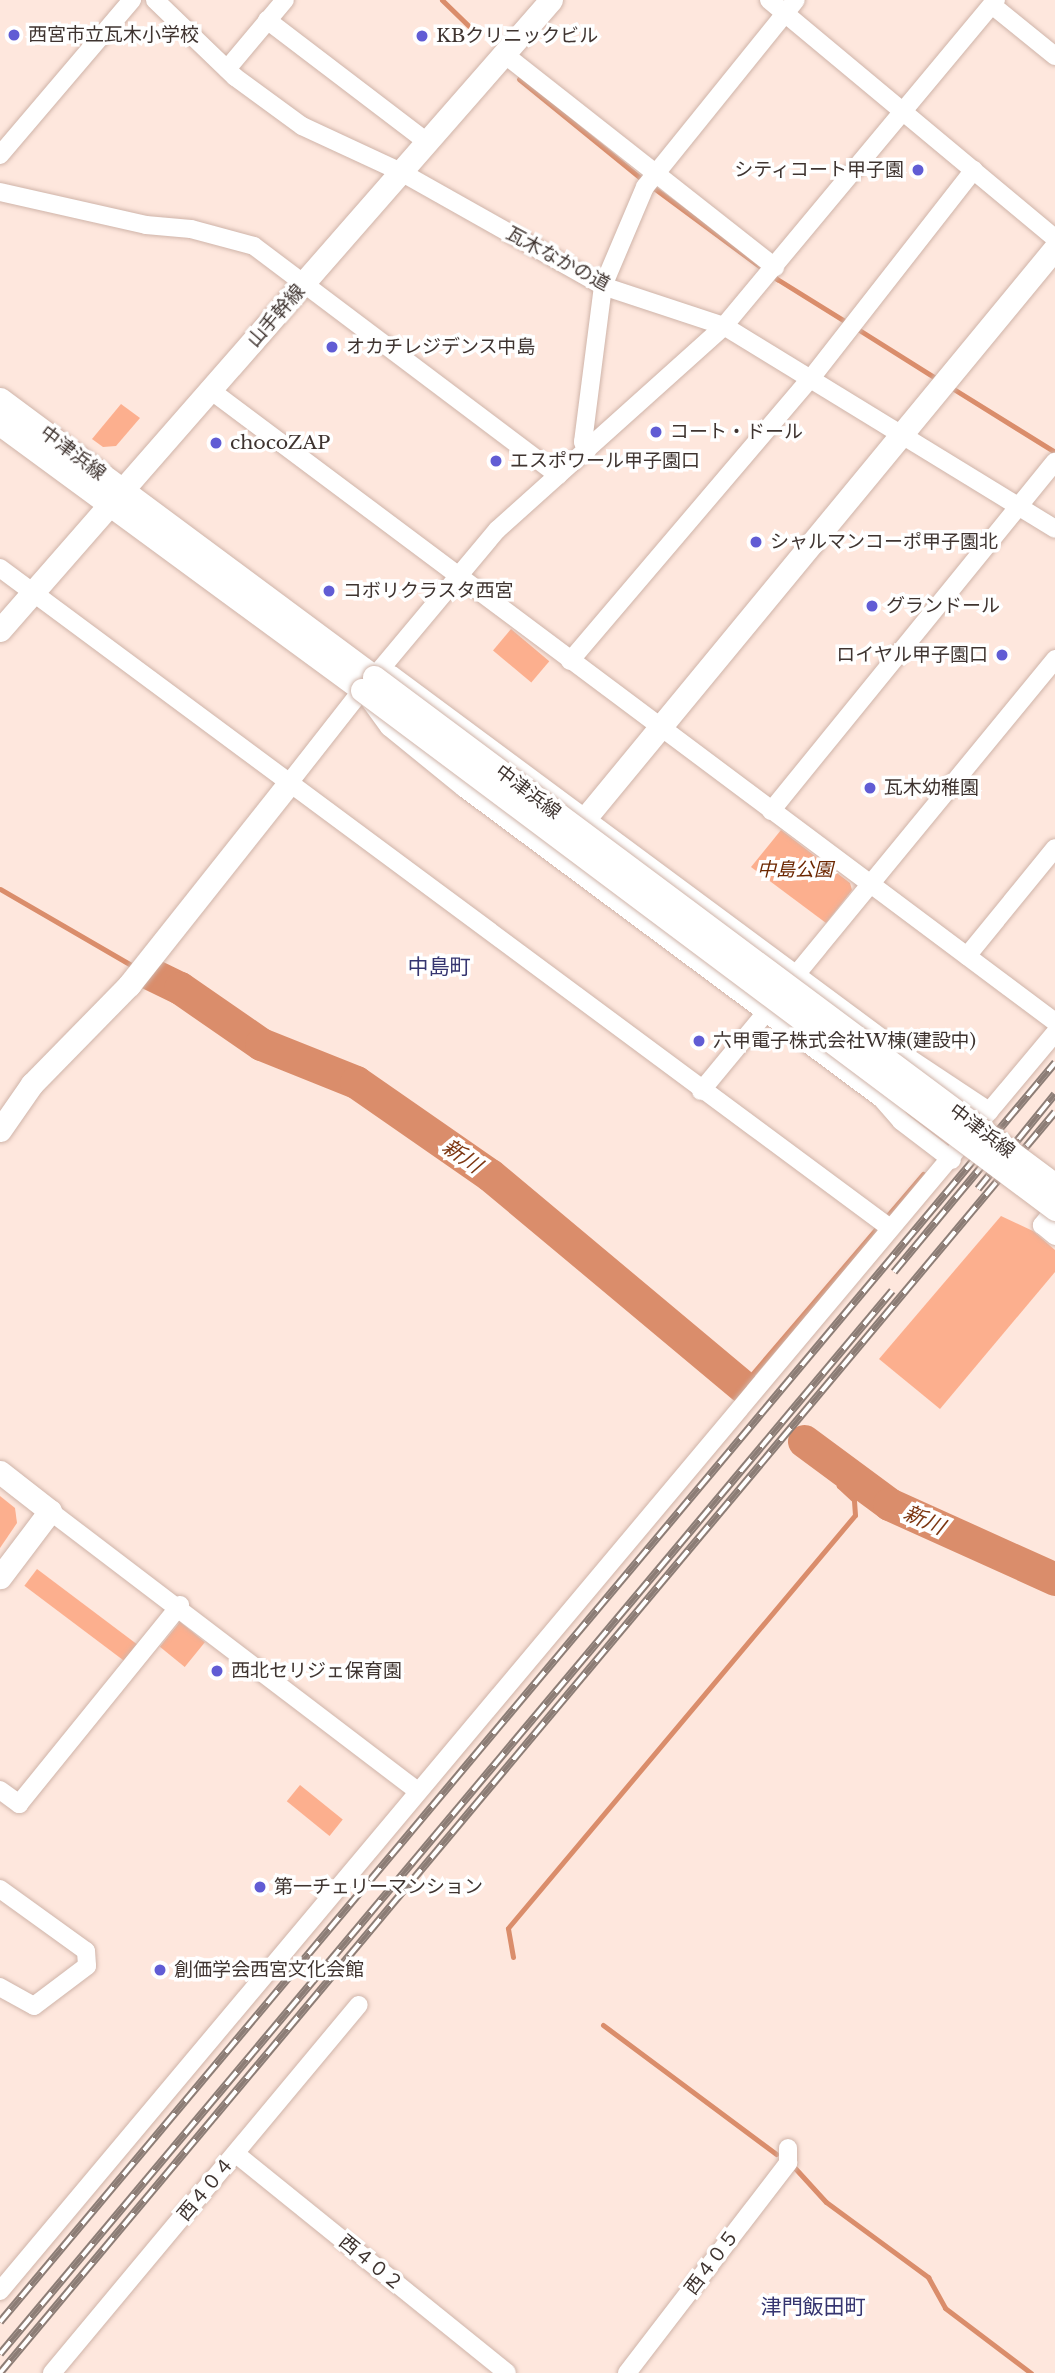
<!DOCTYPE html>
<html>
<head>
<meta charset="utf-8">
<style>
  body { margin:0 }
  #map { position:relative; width:1055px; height:2373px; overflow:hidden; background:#fee7dd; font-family:"Libre Baskerville","Noto Sans JP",serif }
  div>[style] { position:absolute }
  .green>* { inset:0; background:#fcaf8e; transform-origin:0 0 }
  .stream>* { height:5px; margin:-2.5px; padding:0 2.5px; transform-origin:2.5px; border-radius:2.5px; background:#da8d6b }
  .river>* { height:33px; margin:-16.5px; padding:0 16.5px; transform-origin:16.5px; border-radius:16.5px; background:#da8d6b }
  .roads { filter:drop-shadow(0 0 2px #cfb4a9) drop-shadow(0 0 2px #cfb4a9) }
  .minor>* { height:18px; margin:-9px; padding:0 9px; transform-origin:9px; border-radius:9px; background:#fff }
  .tertiary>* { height:23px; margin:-11.5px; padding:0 11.5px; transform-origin:11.5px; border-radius:11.5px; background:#fff }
  .rail>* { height:8px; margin-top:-4px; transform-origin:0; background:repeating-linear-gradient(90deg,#fff 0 16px,#8c7d76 0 32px); box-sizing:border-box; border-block:2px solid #8c7d76 }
  .bridges { filter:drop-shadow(0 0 2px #cfb4a9) drop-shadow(0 0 2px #cfb4a9) }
  .tertiary-bridge>* { height:23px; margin:-11.5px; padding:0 11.5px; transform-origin:11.5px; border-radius:11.5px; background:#fff }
  .dots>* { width:19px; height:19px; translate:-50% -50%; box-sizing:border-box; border:4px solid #fff; border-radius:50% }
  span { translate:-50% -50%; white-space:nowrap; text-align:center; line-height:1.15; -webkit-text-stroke:7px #fff; paint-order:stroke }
  .poi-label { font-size:19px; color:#3f3430 }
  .left { translate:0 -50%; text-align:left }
  .right { translate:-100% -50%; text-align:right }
  .street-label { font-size:19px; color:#3f3430 }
  .park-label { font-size:19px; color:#6c2700; font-style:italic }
  .neighbourhood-label { font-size:21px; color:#353570 }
  .water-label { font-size:21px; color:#7d3712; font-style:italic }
</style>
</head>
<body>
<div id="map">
  <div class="green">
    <i style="clip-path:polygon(121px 404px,140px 418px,116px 446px,103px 447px,92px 439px)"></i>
    <i style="left:511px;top:629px;width:50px;height:28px;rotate:40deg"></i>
    <i style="clip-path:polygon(781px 830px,850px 883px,852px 890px,826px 923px,751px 867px)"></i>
    <i style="clip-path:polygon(1001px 1216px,1033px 1231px,1055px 1250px,1055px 1272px,940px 1409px,879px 1359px)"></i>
    <i style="clip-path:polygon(0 1496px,15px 1508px,17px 1523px,0 1548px)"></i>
    <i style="left:37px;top:1569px;width:126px;height:21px;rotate:37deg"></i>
    <i style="left:180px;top:1622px;width:32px;height:32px;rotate:39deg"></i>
    <i style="left:300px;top:1785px;width:55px;height:21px;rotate:39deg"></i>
  </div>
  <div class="stream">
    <i style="left:442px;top:0;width:47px;rotate:44.1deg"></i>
    <i style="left:519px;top:79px;width:160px;rotate:39.2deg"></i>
    <i style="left:643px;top:180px;width:167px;rotate:36.5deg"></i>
    <i style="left:777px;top:279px;width:84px;rotate:31.8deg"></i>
    <i style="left:856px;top:328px;width:96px;rotate:32.2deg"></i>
    <i style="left:952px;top:388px;width:121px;rotate:31.9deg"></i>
    <i style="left:0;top:889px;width:154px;rotate:30.1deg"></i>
    <i style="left:742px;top:1386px;width:279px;rotate:-49.5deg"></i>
    <i style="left:513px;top:1957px;width:29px;rotate:-100deg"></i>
    <i style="left:508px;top:1928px;width:539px;rotate:-49.96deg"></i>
    <i style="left:855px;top:1515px;width:15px;rotate:-94deg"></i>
    <i style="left:854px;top:1500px;width:21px;rotate:-137deg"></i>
    <i style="left:839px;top:1486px;width:15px;rotate:-53deg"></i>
    <i style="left:603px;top:2025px;width:216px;rotate:36.7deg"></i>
    <i style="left:794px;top:2167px;width:47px;rotate:47.6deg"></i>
    <i style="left:826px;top:2202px;width:127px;rotate:36.3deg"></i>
    <i style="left:928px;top:2277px;width:35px;rotate:61deg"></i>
    <i style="left:945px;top:2308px;width:108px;rotate:37.1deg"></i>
  </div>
  <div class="river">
    <i style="left:151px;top:974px;width:32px;rotate:26deg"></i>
    <i style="left:180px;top:988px;width:98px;rotate:34.7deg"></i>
    <i style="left:261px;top:1044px;width:102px;rotate:21.8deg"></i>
    <i style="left:356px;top:1082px;width:163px;rotate:34.8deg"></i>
    <i style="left:490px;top:1175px;width:329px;rotate:39.9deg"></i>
    <i style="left:804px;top:1441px;width:106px;rotate:36.5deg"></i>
    <i style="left:889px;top:1504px;width:182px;rotate:24.3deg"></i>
  </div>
  <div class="roads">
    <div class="minor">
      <i style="left:155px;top:0;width:111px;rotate:43.9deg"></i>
      <i style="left:235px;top:77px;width:83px;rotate:36.2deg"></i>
      <i style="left:302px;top:126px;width:109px;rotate:24.9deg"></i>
      <i style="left:401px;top:172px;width:232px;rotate:29.4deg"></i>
      <i style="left:603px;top:286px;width:127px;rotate:18.3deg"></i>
      <i style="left:724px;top:326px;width:388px;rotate:31.5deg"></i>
      <i style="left:769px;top:0;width:372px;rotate:39.8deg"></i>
      <i style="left:992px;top:5px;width:81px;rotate:39deg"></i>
      <i style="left:267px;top:20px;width:201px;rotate:37.3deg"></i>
      <i style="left:504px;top:54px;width:345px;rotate:38.2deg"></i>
      <i style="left:227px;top:69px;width:90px;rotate:-50deg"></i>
      <i style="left:0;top:155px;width:204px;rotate:-49.6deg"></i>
      <i style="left:0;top:192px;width:150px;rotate:12.7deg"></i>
      <i style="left:146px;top:225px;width:45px;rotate:5.1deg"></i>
      <i style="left:191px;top:229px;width:65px;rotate:15.1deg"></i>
      <i style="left:254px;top:246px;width:381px;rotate:37deg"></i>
      <i style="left:209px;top:389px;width:1057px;rotate:36.8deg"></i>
      <i style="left:587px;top:451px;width:10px;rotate:-114deg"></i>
      <i style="left:583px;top:442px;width:157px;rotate:-82.7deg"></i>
      <i style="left:603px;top:286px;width:108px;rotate:-67deg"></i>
      <i style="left:645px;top:187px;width:240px;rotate:-51.1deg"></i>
      <i style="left:0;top:568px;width:1108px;rotate:36.56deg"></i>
      <i style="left:570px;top:661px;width:373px;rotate:-49.6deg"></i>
      <i style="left:812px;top:377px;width:263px;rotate:-52deg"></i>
      <i style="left:374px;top:677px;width:192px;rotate:-50.1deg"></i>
      <i style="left:497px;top:530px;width:305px;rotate:-41.9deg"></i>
      <i style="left:724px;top:326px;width:425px;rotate:-50.2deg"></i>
      <i style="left:374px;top:677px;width:18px;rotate:-6deg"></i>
      <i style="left:392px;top:675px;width:640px;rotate:36.55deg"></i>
      <i style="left:906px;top:1056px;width:100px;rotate:33.5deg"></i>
      <i style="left:289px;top:783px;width:118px;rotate:-51.9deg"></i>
      <i style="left:362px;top:690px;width:46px;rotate:53.9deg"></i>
      <i style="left:389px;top:727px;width:97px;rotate:39.1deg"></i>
      <i style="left:464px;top:788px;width:521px;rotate:36.65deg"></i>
      <i style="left:882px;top:1099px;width:29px;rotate:49deg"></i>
      <i style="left:901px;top:1121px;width:64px;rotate:37.4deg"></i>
      <i style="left:771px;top:811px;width:450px;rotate:-50.9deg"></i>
      <i style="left:967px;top:956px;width:139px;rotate:-50.8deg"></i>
      <i style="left:790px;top:982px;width:418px;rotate:-50.6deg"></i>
      <i style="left:701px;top:1091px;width:113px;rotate:-50.4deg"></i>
      <i style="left:1055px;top:1209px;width:21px;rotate:129deg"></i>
      <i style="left:1042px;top:1225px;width:17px;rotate:40deg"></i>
      <i style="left:50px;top:1511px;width:462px;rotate:37.3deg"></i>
      <i style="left:0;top:1790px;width:24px;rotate:36deg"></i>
      <i style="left:19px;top:1804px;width:256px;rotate:-51deg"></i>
      <i style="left:0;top:1889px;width:106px;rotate:35.8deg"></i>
      <i style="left:86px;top:1951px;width:15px;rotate:86deg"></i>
      <i style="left:87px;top:1966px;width:66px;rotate:143deg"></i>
      <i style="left:34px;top:2006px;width:39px;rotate:-151deg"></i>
      <i style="left:236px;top:2154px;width:348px;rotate:38.9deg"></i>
      <i style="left:0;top:2291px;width:1642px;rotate:-50.02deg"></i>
      <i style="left:52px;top:2373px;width:479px;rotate:-50.2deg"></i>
      <i style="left:627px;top:2373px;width:265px;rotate:-52.5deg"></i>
      <i style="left:788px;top:2163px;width:15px;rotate:-90deg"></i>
    </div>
    <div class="tertiary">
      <i style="left:0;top:399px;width:466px;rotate:36.6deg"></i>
      <i style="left:0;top:424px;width:449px;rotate:36.3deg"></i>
      <i style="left:0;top:630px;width:837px;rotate:-48.83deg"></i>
      <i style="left:587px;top:816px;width:736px;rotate:-50.51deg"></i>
      <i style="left:0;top:1130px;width:56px;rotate:-55.2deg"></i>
      <i style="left:32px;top:1084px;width:139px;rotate:-45.6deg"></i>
      <i style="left:129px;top:985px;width:258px;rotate:-51.6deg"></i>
      <i style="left:0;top:1472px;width:63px;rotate:38deg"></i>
      <i style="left:50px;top:1511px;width:83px;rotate:127.1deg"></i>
    </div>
  </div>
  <div class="rail">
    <i style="left:978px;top:1189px;width:122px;rotate:-51deg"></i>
    <i style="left:894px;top:1272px;width:161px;rotate:-50.3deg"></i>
    <i style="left:0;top:2322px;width:1643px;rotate:-50.04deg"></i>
    <i style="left:0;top:2354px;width:1388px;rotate:-50deg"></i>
    <i style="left:0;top:2373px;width:1644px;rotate:-50.08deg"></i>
  </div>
  <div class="bridges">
    <div class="tertiary-bridge">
      <i style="left:374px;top:677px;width:850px;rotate:36.72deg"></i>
      <i style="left:362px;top:690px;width:866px;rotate:36.83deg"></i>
    </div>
  </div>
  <div class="dots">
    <i style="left:14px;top:35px;background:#615cd4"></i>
    <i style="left:422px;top:36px;background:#615cd4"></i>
    <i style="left:918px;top:170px;background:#615cd4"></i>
    <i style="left:332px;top:347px;background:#615cd4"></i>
    <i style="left:656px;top:432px;background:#615cd4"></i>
    <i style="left:216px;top:443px;background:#615cd4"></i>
    <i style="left:496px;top:461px;background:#615cd4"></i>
    <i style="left:756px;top:542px;background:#615cd4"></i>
    <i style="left:329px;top:591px;background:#615cd4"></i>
    <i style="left:872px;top:606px;background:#615cd4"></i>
    <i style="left:1002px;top:655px;background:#615cd4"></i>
    <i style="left:870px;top:788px;background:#615cd4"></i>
    <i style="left:699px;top:1041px;background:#615cd4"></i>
    <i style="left:217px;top:1671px;background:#615cd4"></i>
    <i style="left:260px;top:1887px;background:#615cd4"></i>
    <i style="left:160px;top:1970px;background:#615cd4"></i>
  </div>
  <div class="poi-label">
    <span class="left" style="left:28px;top:35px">西宮市立瓦木小学校</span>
    <span class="left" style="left:436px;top:36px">KBクリニックビル</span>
    <span class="right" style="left:904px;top:170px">シティコート甲子園</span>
    <span class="left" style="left:346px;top:347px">オカチレジデンス中島</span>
    <span class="left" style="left:670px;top:432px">コート・ドール</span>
    <span class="left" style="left:230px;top:443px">chocoZAP</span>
    <span class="left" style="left:510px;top:461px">エスポワール甲子園口</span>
    <span class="left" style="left:770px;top:542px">シャルマンコーポ甲子園北</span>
    <span class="left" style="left:343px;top:591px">コボリクラスタ西宮</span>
    <span class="left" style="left:886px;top:606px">グランドール</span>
    <span class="right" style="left:988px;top:655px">ロイヤル甲子園口</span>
    <span class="left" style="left:884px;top:788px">瓦木幼稚園</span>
    <span class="left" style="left:713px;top:1041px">六甲電子株式会社W棟(建設中)</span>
    <span class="left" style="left:231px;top:1671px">西北セリジェ保育園</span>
    <span class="left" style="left:274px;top:1887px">第一チェリーマンション</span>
    <span class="left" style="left:174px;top:1970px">創価学会西宮文化会館</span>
  </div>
  <div class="street-label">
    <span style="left:558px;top:259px;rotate:28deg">瓦木なかの道</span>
    <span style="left:276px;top:316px;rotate:-49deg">山手幹線</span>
    <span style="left:73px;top:453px;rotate:37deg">中津浜線</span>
    <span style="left:528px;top:792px;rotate:37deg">中津浜線</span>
    <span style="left:982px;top:1131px;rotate:37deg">中津浜線</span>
    <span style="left:206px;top:2189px;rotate:-50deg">西４０４</span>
    <span style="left:712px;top:2262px;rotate:-53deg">西４０５</span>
    <span style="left:371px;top:2263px;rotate:39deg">西４０２</span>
  </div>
  <div class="park-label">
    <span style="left:795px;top:870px">中島公園</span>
  </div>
  <div class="neighbourhood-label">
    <span style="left:439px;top:967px">中島町</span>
    <span style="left:813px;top:2307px">津門飯田町</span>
  </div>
  <div class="water-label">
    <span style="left:462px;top:1156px;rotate:35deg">新川</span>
    <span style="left:924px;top:1520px;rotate:24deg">新川</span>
  </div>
</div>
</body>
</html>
